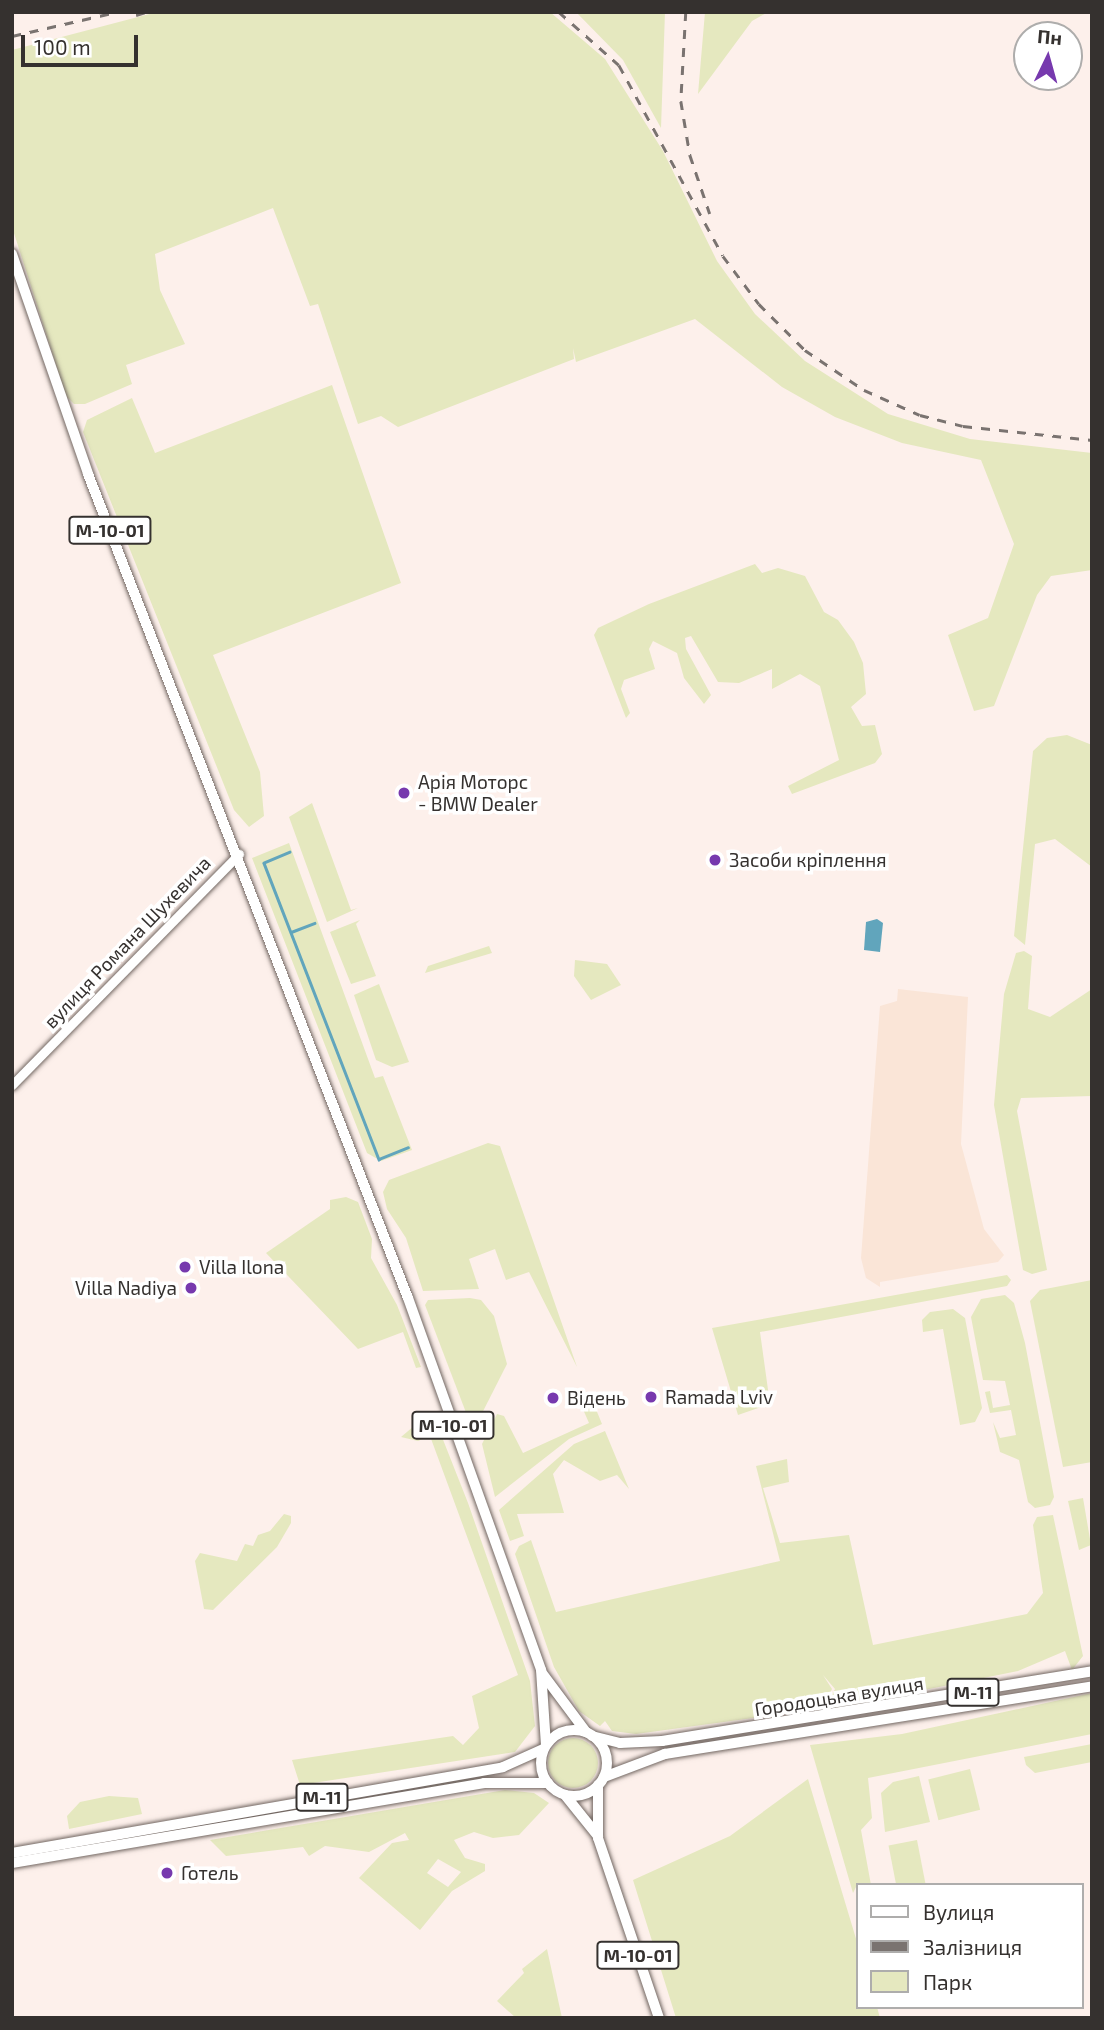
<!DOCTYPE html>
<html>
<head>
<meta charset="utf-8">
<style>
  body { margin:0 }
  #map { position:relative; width:1104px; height:2030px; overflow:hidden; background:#fdf0eb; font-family:"Exo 2",sans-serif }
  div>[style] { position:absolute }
  .industrial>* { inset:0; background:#fae5d7 }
  .green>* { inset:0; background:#e5e8bf; transform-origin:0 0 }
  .round { border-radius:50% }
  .water>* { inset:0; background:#61a5bc }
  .stream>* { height:2.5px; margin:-1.25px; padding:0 1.25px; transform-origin:1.25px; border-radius:1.25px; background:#61a5bc }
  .roads { filter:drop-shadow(0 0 2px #726762) drop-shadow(0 0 2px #726762) }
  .secondary>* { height:9px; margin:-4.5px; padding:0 4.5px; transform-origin:4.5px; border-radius:4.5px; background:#fff }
  .primary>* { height:10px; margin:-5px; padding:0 5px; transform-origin:5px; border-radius:5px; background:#fff }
  .highway>* { height:10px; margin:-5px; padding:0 5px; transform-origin:5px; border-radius:5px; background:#fff }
  .highway>.ring { margin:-5px; padding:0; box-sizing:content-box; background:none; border:10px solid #fff; border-radius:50% }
  .rail>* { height:2.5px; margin-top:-1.25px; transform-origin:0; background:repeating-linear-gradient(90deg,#7a7370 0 9px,transparent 0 18px) }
  .dots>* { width:19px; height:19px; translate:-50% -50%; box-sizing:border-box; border:4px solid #fff; border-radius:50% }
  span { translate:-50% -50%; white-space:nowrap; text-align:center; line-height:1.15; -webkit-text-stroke:7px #fff; paint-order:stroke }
  .shield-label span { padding:2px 5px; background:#fff; border:2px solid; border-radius:5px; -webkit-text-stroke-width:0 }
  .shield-label { font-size:18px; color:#35312f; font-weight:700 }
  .poi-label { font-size:19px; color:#35312f }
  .left { translate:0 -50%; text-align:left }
  .right { translate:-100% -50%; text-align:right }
  .street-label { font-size:19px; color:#35312f }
  .frame { position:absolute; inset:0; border:14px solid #35312f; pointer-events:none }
  .legend { position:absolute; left:856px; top:1883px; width:228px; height:126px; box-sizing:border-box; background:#fff; border:2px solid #aeadac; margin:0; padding:9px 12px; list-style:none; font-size:21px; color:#35312f }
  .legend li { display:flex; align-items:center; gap:14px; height:35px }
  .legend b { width:35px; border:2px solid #aeadac }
  .north { position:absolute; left:1013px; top:21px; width:70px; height:70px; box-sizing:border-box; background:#fff; border:2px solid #aeadac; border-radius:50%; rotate:5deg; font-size:19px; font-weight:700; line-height:28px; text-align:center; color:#35312f }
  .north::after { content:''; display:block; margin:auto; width:24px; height:32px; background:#7739ae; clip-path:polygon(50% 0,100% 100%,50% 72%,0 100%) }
  .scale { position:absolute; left:21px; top:35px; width:117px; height:32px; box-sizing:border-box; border:4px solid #35312f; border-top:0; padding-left:9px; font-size:21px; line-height:24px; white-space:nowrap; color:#35312f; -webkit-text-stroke:5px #fff; paint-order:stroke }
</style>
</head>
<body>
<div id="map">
  <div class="industrial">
    <i style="clip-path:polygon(898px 989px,968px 997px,961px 1144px,984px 1229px,1004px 1255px,998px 1262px,880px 1282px,880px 1287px,866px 1278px,861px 1258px,880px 1006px,897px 1001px)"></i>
  </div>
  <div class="green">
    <i style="clip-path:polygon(157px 12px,550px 12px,605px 59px,663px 151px,717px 261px,755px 314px,805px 361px,888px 414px,970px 439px,1092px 453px,1092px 570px,1051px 576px,1037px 595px,994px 706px,974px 711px,948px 635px,988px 618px,1014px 544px,981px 460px,902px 443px,835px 417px,782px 387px,695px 319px,576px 362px,573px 348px,574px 359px,398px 427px,381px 416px,358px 424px,318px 304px,310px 306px,273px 208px,155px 254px,160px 290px,185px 344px,126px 365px,132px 384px,85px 404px,74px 404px,66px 396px,12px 227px,12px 50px)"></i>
    <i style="clip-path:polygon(576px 12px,665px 12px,661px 128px,623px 60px)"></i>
    <i style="clip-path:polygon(705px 12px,768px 12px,752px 21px,698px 94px)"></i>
    <i style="clip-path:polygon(332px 385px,401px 583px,213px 655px,260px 772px,264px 816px,249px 827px,234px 810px,83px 432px,87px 420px,132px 398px,155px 453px)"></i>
    <i style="clip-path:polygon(755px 564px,762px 573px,778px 568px,805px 576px,824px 612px,838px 620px,854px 642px,863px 663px,866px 694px,851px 707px,862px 726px,875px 725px,882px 754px,875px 763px,792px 794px,788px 786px,839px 760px,820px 686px,800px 674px,772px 689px,772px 669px,739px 683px,718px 682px,691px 636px,685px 638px,686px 649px,711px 695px,704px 704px,684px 678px,677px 653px,653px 641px,649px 649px,655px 669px,624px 680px,621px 689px,630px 713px,626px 718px,594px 635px,598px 628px,649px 604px)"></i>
    <i style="clip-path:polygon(1067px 735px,1092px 745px,1092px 867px,1055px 839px,1035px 844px,1025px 945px,1014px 936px,1033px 751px,1047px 738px)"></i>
    <i style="clip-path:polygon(312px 803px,351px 910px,358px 908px,327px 922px,289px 817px)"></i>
    <i style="clip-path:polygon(289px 843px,375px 1078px,383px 1076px,412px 1150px,381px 1161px,367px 1153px,252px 858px)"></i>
    <i style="clip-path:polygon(360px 920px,356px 924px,376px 976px,351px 984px,330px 932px)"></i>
    <i style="clip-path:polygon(489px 946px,492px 953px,425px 973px,428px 966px)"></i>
    <i style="clip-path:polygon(1024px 951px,1032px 956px,1028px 1009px,1050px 1017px,1092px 989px,1092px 1096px,1021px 1098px,1017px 1111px,1047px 1270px,1032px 1274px,1023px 1270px,994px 1105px,1004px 994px,1016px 953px)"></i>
    <i style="clip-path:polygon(575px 960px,607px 964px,621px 985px,591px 1000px,574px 976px)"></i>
    <i style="clip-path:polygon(379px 984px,409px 1062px,392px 1067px,376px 1060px,354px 995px)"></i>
    <i style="clip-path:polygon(488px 1143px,500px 1146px,577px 1367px,529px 1272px,506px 1280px,495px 1249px,469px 1259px,479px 1289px,423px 1291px,406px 1238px,387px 1209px,383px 1192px,389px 1180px)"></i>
    <i style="clip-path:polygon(346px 1197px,358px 1202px,372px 1239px,371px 1258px,397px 1305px,421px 1367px,416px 1368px,403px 1332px,358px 1349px,266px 1253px,330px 1209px,330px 1200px)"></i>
    <i style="clip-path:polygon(1007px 1275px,1011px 1280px,1007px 1286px,760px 1332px,770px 1404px,738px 1415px,712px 1328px)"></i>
    <i style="clip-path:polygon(1092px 1280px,1092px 1462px,1063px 1467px,1030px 1301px,1040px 1290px)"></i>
    <i style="clip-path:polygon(1005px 1295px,1014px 1303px,1025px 1343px,1054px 1497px,1050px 1505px,1035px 1508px,1028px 1502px,1019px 1460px,1000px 1452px,993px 1422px,1000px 1438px,1016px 1435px,1011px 1410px,990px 1413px,985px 1392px,990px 1391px,993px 1408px,1010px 1405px,1005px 1381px,983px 1380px,971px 1317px,981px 1299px)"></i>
    <i style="clip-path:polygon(470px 1298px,481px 1300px,494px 1316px,507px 1364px,473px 1431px,425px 1305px,428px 1300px)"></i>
    <i style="clip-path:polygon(953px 1309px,965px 1318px,982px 1408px,975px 1422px,960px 1425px,943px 1329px,923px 1332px,922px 1320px,930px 1312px)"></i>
    <i style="clip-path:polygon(593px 1402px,602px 1424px,569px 1439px,495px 1497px,482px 1444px,497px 1414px,504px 1416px,523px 1453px,589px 1423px,582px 1407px)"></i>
    <i style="clip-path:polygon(428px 1425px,440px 1432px,468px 1503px,530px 1681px,535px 1726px,515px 1752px,300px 1785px,292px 1760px,453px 1736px,463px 1745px,479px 1728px,472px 1696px,518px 1675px,430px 1436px,418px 1441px,401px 1437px,414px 1426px)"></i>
    <i style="clip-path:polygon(605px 1431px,629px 1489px,617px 1475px,600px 1481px,564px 1460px,553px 1474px,564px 1513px,517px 1514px,524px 1536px,510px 1541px,499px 1510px,574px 1444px)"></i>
    <i style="clip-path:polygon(787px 1459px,789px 1482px,763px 1488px,780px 1543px,849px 1535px,873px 1645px,1027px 1614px,1043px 1593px,1033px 1525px,1037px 1517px,1053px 1515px,1083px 1656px,1072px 1670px,1065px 1651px,1018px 1671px,835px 1708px,830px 1699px,835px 1689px,823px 1675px,832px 1689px,825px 1704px,812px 1710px,636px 1734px,612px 1731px,605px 1721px,600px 1726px,579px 1711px,554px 1667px,515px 1554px,519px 1546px,531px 1540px,556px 1612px,780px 1561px,756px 1466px)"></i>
    <i style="clip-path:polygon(1083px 1498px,1091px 1545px,1079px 1550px,1068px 1501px)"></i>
    <i style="clip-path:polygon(284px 1514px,291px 1516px,291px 1523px,277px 1547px,213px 1610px,204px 1609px,195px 1561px,200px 1553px,237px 1561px,245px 1544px,253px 1546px,258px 1535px,270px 1531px)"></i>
    <i style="clip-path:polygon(1092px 1693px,1092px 1734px,868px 1778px,872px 1818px,861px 1830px,871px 1885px,857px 1885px,853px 1893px,810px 1745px,902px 1734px)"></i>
    <i class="round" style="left:548px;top:1738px;width:50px;height:50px"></i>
    <i style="clip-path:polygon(1092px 1744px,1092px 1762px,1035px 1773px,1026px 1765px,1024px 1757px)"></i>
    <i style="left:970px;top:1769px;width:42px;height:43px;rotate:76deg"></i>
    <i style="clip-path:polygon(919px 1776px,930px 1822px,885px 1832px,881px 1793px,893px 1782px)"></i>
    <i style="clip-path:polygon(808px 1779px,857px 1942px,857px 2007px,877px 2007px,880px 2018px,676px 2018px,633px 1880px,730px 1836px)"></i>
    <i style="clip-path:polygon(evenodd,505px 1790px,534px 1793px,549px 1803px,519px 1835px,493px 1838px,474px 1832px,454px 1840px,465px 1858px,485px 1864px,485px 1871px,452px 1891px,420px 1930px,359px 1878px,392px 1843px,409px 1840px,405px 1833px,369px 1852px,325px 1846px,309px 1856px,303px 1847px,226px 1856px,210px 1840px,505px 1790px,438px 1859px,461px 1872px,448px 1887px,427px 1873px,438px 1859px)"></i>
    <i style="clip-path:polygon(109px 1796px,138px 1798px,142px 1814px,69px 1829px,67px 1816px,80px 1802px)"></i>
    <i style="left:917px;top:1840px;width:46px;height:29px;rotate:79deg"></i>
    <i style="clip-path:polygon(547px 1949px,562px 2018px,516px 2018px,497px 2001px,524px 1973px,522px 1969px)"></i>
  </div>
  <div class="water">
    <i style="clip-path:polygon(877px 919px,883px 923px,880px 952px,864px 950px,866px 922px)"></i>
  </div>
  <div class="stream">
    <i style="left:290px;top:852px;width:28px;rotate:157deg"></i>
    <i style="left:264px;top:863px;width:318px;rotate:68.8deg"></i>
    <i style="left:379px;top:1159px;width:31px;rotate:-22deg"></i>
    <i style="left:291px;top:932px;width:25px;rotate:-21deg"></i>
  </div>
  <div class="roads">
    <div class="secondary">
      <i style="left:12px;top:1085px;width:324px;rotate:-45.5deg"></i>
    </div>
    <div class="primary">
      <i style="left:592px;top:1736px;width:29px;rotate:14deg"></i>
      <i style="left:620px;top:1743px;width:42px;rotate:-2.7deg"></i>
      <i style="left:662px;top:1741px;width:436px;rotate:-9.2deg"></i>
      <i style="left:604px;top:1777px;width:65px;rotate:-20.7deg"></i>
      <i style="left:665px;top:1754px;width:432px;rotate:-9deg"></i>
    </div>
    <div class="highway">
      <i style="left:12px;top:254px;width:233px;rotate:70.9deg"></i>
      <i style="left:88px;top:474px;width:884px;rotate:68.78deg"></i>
      <i style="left:408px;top:1298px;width:395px;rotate:70.3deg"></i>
      <i style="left:541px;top:1670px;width:75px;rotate:86.2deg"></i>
      <i style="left:542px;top:1673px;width:74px;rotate:53.3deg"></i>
      <i class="ring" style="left:541px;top:1730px;width:56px;height:56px"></i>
      <i style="left:598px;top:1785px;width:53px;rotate:90deg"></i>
      <i style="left:598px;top:1838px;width:190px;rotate:71.3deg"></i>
      <i style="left:565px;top:1795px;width:53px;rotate:51.2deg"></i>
      <i style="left:12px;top:1853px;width:498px;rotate:-9.9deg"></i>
      <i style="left:503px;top:1767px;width:44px;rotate:-24.2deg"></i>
      <i style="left:12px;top:1863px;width:479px;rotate:-9.6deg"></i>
      <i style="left:484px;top:1783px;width:64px"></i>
    </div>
  </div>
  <div class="rail">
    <i style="left:559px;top:12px;width:80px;rotate:41.5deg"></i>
    <i style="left:619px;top:65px;width:217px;rotate:61.4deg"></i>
    <i style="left:723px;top:256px;width:60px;rotate:53.1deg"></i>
    <i style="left:759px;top:304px;width:65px;rotate:45deg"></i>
    <i style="left:805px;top:350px;width:71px;rotate:34.1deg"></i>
    <i style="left:864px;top:390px;width:61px;rotate:24.1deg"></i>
    <i style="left:920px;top:415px;width:44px;rotate:14.3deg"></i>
    <i style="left:963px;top:426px;width:130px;rotate:6.2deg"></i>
    <i style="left:686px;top:12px;width:89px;rotate:93.2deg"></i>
    <i style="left:681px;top:101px;width:55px;rotate:80.5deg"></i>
    <i style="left:690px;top:155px;width:62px;rotate:71.3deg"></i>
    <i style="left:136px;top:15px;width:10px;rotate:-17deg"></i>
    <i style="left:12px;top:36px;width:107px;rotate:-13deg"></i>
  </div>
  <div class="dots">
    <i style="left:404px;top:793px;background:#7739ae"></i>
    <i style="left:715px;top:860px;background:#7739ae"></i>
    <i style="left:185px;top:1267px;background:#7739ae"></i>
    <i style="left:191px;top:1288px;background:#7739ae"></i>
    <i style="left:651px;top:1397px;background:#7739ae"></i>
    <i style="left:553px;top:1398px;background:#7739ae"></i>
    <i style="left:167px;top:1873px;background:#7739ae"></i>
  </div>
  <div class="shield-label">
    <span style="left:110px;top:530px">М-10-01</span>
    <span style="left:453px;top:1425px">М-10-01</span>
    <span style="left:973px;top:1692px">М-11</span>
    <span style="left:322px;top:1797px">М-11</span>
    <span style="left:638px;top:1955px">М-10-01</span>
  </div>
  <div class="poi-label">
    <span class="left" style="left:418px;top:793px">Арія Моторс<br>- BMW Dealer</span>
    <span class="left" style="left:729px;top:860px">Засоби кріплення</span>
    <span class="left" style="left:199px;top:1267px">Villa Ilona</span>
    <span class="right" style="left:177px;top:1288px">Villa Nadiya</span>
    <span class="left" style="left:665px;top:1397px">Ramada Lviv</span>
    <span class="left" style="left:567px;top:1398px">Відень</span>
    <span class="left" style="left:181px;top:1873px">Готель</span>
  </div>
  <div class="street-label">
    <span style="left:127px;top:942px;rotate:-46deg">вулиця Романа Шухевича</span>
    <span style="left:839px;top:1696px;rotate:-9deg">Городоцька вулиця</span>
  </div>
  <div class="frame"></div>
  <ul class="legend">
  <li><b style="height:9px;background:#fff"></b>Вулиця</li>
  <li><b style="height:9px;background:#7a7370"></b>Залізниця</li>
  <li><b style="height:19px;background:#e5e8bf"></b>Парк</li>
  </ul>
  <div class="north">Пн</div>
  <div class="scale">100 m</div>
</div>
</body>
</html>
